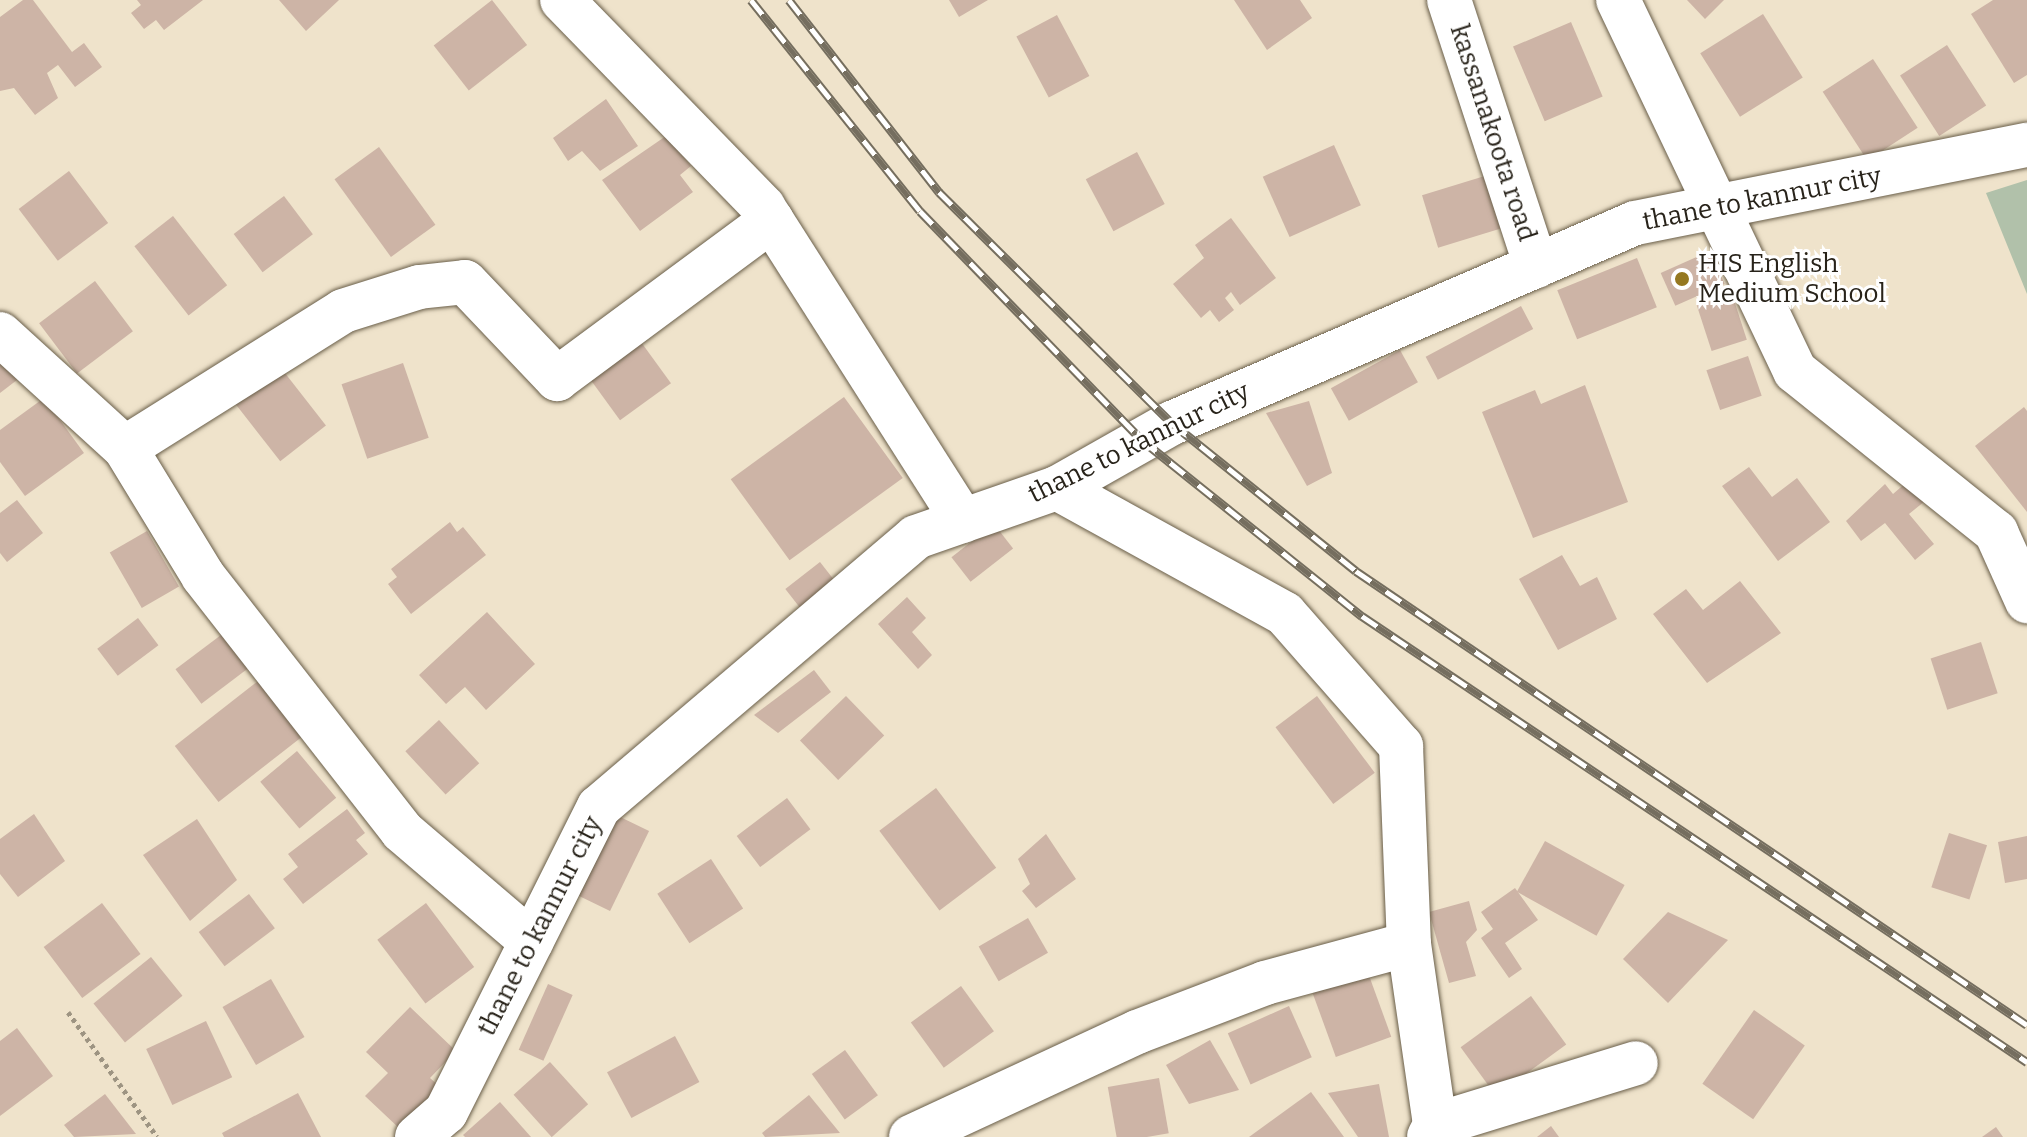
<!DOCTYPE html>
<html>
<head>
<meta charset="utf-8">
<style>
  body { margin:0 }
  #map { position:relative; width:2027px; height:1137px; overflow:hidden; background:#efe3cb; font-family:Bitter,serif }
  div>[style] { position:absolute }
  .green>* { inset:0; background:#b1c1aa }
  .building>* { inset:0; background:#cdb4a6; transform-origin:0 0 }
  .path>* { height:5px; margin-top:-2.5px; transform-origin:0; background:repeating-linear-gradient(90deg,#9d9482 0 4px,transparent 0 8px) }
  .roads { filter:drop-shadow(0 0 2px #695e49) drop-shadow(0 0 2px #695e49) }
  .minor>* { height:44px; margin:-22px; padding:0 22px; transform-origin:22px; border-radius:22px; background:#fff }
  .rail>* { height:9px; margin-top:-4.5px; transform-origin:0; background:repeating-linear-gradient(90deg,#fff 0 18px,#756e5f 0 36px); box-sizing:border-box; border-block:2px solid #756e5f }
  .dots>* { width:22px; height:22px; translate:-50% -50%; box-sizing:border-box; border:4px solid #fff; border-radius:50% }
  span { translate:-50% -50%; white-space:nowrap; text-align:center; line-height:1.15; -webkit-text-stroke:6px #fff; paint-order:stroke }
  .street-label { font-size:26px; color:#28231a }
  .poi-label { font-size:26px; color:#28231a }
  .left { translate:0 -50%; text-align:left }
</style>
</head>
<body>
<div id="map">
  <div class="green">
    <i style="clip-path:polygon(2027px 180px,2027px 294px,1986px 193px)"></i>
  </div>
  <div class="building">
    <i style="clip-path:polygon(23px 0,33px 0,72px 52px,84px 43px,102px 67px,75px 87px,58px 65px,47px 73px,58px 98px,35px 115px,14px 88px,0 91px,0 17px)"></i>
    <i style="clip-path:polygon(137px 0,203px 0,164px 30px,156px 20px,144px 29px,131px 13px,141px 5px)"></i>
    <i style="clip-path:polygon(279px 0,339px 0,306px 31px)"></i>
    <i style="left:492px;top:0;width:57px;height:74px;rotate:52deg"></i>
    <i style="clip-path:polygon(949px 0,988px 0,959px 17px)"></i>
    <i style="clip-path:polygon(1234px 0,1300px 0,1312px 18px,1267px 50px)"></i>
    <i style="clip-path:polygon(1687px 0,1724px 0,1705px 19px)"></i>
    <i style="clip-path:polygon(1993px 0,2027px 0,2027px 75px,2014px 83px,1971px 14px)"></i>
    <i style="left:1763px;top:14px;width:75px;height:74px;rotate:58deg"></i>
    <i style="left:1057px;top:15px;width:69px;height:46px;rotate:62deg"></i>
    <i style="left:1571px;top:22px;width:81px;height:63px;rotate:67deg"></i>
    <i style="left:1947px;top:45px;width:72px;height:56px;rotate:57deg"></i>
    <i style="left:1873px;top:59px;width:82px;height:60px;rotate:57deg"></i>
    <i style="clip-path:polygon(606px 99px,638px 146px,600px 171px,582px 151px,568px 161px,553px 138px)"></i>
    <i style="clip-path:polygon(666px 136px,691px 166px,680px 175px,693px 192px,640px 231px,602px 180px)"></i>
    <i style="left:1334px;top:145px;width:66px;height:78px;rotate:66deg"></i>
    <i style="left:379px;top:147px;width:96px;height:55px;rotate:54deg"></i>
    <i style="left:1137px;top:152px;width:59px;height:58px;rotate:62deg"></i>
    <i style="left:69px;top:171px;width:65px;height:63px;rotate:53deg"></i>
    <i style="left:1488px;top:175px;width:55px;height:69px;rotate:73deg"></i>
    <i style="left:284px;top:196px;width:48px;height:63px;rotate:53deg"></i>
    <i style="left:173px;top:216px;width:88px;height:49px;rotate:52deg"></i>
    <i style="clip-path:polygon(1231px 218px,1276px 278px,1240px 305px,1231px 292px,1225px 298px,1234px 310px,1219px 322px,1210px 310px,1201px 318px,1173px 284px,1204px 258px,1195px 245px)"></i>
    <i style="left:1710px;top:251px;width:36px;height:54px;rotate:66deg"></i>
    <i style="left:1637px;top:258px;width:53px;height:86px;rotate:68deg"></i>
    <i style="left:95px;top:281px;width:63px;height:70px;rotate:53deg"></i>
    <i style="left:1732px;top:294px;width:48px;height:37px;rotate:72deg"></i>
    <i style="left:1521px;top:306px;width:26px;height:108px;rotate:62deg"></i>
    <i style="left:641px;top:342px;width:51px;height:63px;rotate:54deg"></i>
    <i style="left:1400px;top:350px;width:37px;height:79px;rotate:61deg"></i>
    <i style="left:1748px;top:356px;width:42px;height:44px;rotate:71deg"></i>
    <i style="clip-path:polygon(0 358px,17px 380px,0 393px)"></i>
    <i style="left:403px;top:363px;width:79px;height:65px;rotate:71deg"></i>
    <i style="left:281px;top:368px;width:73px;height:58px;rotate:52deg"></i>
    <i style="clip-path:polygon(1585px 385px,1628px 502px,1533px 538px,1482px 412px,1535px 390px,1541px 404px)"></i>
    <i style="left:844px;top:397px;width:100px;height:140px;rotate:54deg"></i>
    <i style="clip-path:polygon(44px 398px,84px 453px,25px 496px,0 462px,0 430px)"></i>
    <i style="clip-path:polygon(1309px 401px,1332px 473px,1307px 486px,1266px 413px)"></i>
    <i style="clip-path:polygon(2024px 407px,2027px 411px,2027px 512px,1975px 446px)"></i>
    <i style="clip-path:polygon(1749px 467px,1772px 497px,1797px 478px,1830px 522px,1778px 561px,1722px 486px)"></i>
    <i style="clip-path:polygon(1908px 481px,1925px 501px,1909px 514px,1934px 544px,1915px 560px,1885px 523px,1861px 541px,1846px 521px,1885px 484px,1893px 494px)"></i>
    <i style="clip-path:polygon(17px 500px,43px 533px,7px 562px,0 553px,0 513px)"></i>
    <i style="clip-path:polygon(450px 522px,457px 532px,463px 527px,486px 555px,411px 614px,388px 584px,397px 577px,391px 569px)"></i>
    <i style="left:994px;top:524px;width:31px;height:54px;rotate:52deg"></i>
    <i style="left:147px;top:531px;width:64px;height:43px;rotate:60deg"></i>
    <i style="clip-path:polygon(1562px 555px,1580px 586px,1597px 577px,1617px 619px,1558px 650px,1519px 579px)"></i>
    <i style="left:820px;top:562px;width:33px;height:44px;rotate:52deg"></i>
    <i style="clip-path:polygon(1740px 581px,1781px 633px,1707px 683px,1653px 614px,1686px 589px,1703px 610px)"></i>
    <i style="clip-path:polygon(907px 597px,926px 618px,912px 632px,932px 655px,918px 669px,878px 624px)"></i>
    <i style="clip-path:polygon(487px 612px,535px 664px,486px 710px,465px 687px,446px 704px,419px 675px)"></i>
    <i style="left:138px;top:618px;width:34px;height:51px;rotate:53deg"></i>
    <i style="left:225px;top:632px;width:43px;height:62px;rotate:53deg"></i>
    <i style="left:1981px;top:642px;width:54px;height:53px;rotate:72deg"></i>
    <i style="clip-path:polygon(814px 670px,831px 692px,778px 733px,754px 715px)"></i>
    <i style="left:267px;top:674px;width:71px;height:117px;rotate:52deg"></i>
    <i style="left:846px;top:696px;width:55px;height:64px;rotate:46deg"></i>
    <i style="left:1317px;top:696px;width:96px;height:52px;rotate:53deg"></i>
    <i style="left:439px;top:720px;width:59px;height:46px;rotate:47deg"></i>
    <i style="left:297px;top:751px;width:61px;height:48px;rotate:50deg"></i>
    <i style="left:936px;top:788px;width:100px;height:71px;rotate:53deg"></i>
    <i style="left:787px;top:798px;width:39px;height:63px;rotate:53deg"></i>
    <i style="clip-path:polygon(347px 809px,365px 833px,356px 840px,368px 854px,303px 904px,283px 879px,298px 867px,288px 854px)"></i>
    <i style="clip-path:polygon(34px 814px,65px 861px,18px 897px,0 874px,0 839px)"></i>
    <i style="left:614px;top:814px;width:39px;height:89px;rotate:26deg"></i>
    <i style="clip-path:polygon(197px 819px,237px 880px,190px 921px,143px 855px)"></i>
    <i style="left:1949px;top:833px;width:40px;height:57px;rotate:18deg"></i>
    <i style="clip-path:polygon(1046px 834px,1076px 879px,1036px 908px,1022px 891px,1030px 884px,1018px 859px)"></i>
    <i style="clip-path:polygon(2027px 836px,2027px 879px,2005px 883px,1998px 842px)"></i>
    <i style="left:1545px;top:841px;width:91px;height:58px;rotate:29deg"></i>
    <i style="left:711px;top:859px;width:59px;height:64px;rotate:57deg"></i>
    <i style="clip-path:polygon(1515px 888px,1538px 920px,1505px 943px,1522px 969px,1509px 978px,1481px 938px,1493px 929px,1481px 912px)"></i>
    <i style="left:249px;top:894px;width:43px;height:63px;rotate:53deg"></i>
    <i style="clip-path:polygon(1469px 901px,1477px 930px,1466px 942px,1476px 976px,1449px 983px,1429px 912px)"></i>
    <i style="left:102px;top:903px;width:64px;height:73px;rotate:53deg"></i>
    <i style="left:426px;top:903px;width:80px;height:61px;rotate:53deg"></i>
    <i style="clip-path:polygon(1668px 912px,1728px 940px,1668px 1003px,1623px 959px)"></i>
    <i style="left:1028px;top:918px;width:40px;height:57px;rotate:60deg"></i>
    <i style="left:151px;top:957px;width:50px;height:74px;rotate:51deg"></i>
    <i style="left:1367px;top:970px;width:71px;height:59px;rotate:70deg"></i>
    <i style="left:271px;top:979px;width:67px;height:56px;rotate:60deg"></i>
    <i style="left:548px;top:984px;width:27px;height:72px;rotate:24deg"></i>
    <i style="left:961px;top:986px;width:56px;height:62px;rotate:54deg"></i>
    <i style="left:1531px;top:996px;width:60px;height:87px;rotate:54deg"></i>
    <i style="left:1289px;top:1006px;width:56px;height:67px;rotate:66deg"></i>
    <i style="clip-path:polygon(410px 1007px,456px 1051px,430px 1078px,440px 1087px,400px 1129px,365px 1096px,388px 1073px,366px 1052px)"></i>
    <i style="left:1754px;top:1010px;width:62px;height:90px;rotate:35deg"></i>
    <i style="left:206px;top:1021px;width:62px;height:66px;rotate:65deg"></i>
    <i style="clip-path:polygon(17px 1028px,53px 1076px,0 1116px,0 1041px)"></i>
    <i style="left:675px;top:1036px;width:52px;height:77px;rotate:62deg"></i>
    <i style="clip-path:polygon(1210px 1040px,1239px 1090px,1189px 1104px,1166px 1065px)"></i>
    <i style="left:845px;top:1050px;width:56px;height:41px;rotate:54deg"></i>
    <i style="left:550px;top:1062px;width:57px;height:49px;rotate:48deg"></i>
    <i style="left:1159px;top:1078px;width:56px;height:52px;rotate:80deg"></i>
    <i style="clip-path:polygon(1379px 1084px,1389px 1137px,1358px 1137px,1328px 1093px)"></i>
    <i style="clip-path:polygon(1311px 1092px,1344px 1137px,1249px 1137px)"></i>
    <i style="clip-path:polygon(298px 1093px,321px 1137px,224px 1137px,222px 1133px)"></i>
    <i style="clip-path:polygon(105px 1094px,136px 1134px,74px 1137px,64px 1125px)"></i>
    <i style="clip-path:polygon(809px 1095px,840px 1133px,765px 1137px,762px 1133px)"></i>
    <i style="clip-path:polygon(500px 1102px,531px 1137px,465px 1137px,463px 1135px)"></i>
    <i style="clip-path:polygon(1551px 1126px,1559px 1137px,1537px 1137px)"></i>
    <i style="clip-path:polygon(1996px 1127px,2003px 1137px,1982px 1137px)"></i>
  </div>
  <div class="path">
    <i style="left:68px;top:1012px;width:153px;rotate:54.5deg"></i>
  </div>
  <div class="roads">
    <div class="minor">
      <i style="left:562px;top:0;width:289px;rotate:45.8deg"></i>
      <i style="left:763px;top:207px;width:372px;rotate:57.5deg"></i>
      <i style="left:1449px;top:0;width:280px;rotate:71.9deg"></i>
      <i style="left:1618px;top:0;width:411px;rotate:64.5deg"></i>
      <i style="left:1795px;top:371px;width:258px;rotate:38.7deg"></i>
      <i style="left:1996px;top:532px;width:76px;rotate:65.8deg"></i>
      <i style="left:0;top:334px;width:169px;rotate:42.4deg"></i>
      <i style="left:125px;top:448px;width:150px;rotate:58.6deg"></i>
      <i style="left:203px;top:576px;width:323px;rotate:52deg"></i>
      <i style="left:402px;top:831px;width:170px;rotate:40.5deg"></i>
      <i style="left:125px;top:448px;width:257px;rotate:-32.1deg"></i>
      <i style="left:343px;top:311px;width:80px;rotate:-17.5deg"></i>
      <i style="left:419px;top:287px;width:46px;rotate:-6.2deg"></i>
      <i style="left:465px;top:282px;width:134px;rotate:46.5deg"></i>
      <i style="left:557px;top:379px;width:267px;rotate:-36.5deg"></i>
      <i style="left:1057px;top:488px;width:260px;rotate:28.9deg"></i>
      <i style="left:1285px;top:614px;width:176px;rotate:48.7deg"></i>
      <i style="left:1401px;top:746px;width:198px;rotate:87.7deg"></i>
      <i style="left:1409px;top:944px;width:183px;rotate:81.8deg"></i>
      <i style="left:1435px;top:1125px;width:13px;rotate:117deg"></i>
      <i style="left:1435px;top:1125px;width:210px;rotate:-17.1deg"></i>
      <i style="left:417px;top:1137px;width:38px;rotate:-41deg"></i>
      <i style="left:446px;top:1112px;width:341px;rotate:-63.4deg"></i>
      <i style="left:599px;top:807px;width:416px;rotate:-40.4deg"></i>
      <i style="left:916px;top:537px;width:149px;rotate:-19.2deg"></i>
      <i style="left:1057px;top:488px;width:132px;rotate:-29.5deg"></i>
      <i style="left:1172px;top:423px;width:504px;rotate:-23.36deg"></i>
      <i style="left:1635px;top:223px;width:400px;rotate:-11.3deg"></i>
      <i style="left:911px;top:1137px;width:249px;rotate:-24.9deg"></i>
      <i style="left:1137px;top:1032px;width:137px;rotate:-20.9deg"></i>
      <i style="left:1265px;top:983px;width:149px;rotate:-15.2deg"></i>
    </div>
  </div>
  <div class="rail">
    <i style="left:751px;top:0;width:270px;rotate:51.3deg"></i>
    <i style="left:920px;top:211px;width:319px;rotate:45.9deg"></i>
    <i style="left:1142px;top:440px;width:282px;rotate:38.7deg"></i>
    <i style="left:1362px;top:616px;width:801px;rotate:33.85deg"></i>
    <i style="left:789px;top:0;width:244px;rotate:52deg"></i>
    <i style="left:939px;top:192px;width:328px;rotate:44.8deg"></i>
    <i style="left:1172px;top:423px;width:236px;rotate:38.8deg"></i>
    <i style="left:1356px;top:571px;width:810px;rotate:34.08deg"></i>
  </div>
  <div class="dots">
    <i style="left:1682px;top:279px;background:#957820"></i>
  </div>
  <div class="street-label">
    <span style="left:1493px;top:133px;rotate:72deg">kassanakoota road</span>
    <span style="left:1762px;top:199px;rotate:-11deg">thane to kannur city</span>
    <span style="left:1139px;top:443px;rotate:-26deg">thane to kannur city</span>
    <span style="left:540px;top:926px;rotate:-63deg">thane to kannur city</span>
  </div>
  <div class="poi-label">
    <span class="left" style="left:1698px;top:279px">HIS English<br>Medium School</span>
  </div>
</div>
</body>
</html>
